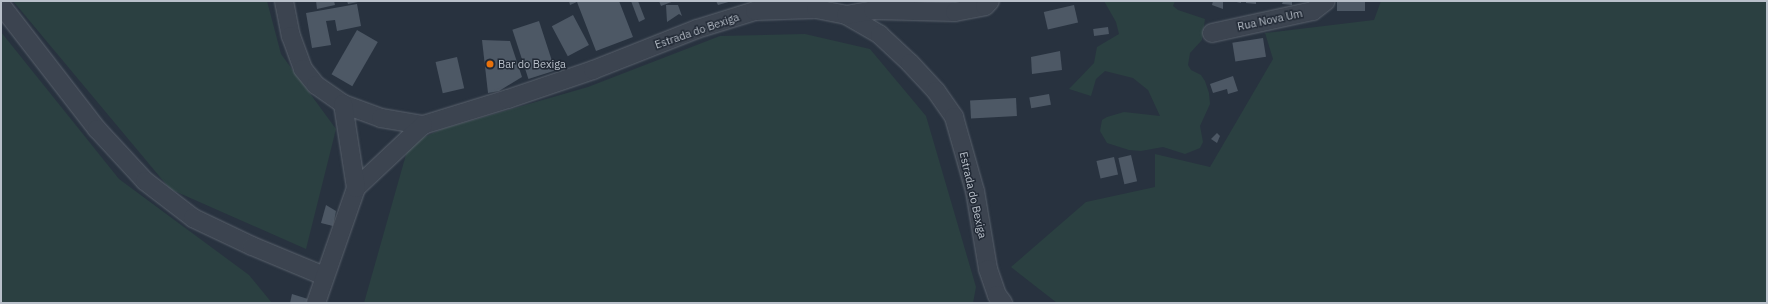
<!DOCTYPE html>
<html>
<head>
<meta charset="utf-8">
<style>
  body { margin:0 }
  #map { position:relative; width:1768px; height:304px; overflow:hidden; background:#28323f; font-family:"IBM Plex Sans",sans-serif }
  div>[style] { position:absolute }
  .green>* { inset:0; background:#2b4041 }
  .building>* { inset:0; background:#4d5865; transform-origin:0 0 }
  .roads { filter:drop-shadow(0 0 1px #5a626d) drop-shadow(0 0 1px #5a626d) }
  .minor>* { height:18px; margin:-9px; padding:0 9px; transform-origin:9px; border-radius:9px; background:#3c4450 }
  .dots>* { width:11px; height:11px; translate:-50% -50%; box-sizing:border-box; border:2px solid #212935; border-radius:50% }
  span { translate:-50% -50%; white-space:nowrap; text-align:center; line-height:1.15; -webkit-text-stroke:3px #212935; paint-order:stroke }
  .street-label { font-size:11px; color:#b9c0ca }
  .poi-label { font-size:11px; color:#b9c0ca }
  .left { translate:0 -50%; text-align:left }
  .frame { position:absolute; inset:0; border:2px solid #b9c0ca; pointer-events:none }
</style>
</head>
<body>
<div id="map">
  <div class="green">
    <i style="clip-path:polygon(13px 1px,267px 1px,281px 54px,336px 129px,306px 249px,170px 189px)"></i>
    <i style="clip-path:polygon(1104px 1px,1175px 1px,1173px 6px,1178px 10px,1205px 19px,1202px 40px,1190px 53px,1188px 65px,1191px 70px,1201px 75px,1205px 81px,1209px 93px,1210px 104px,1200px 126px,1203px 142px,1200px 148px,1185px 154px,1163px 147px,1141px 151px,1129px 150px,1107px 143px,1100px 131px,1102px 120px,1107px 117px,1124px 112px,1160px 116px,1148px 90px,1133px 78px,1105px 71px,1096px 79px,1091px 96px,1069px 89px,1094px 63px,1097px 47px,1119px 34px,1116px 22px)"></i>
    <i style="clip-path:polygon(1381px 1px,1767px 1px,1767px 303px,1057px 303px,1011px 267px,1086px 202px,1155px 187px,1155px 154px,1210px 167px,1273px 59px,1265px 33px,1374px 20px)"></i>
    <i style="clip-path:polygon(1px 32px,119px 179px,249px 275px,272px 303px,1px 303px)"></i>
    <i style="clip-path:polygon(805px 34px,870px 49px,926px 116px,976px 287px,973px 303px,364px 303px,409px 144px,442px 129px,588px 87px,720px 36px)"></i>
  </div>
  <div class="building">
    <i style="clip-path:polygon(316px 1px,334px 1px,335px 5px,317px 9px)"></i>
    <i style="clip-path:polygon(347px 1px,358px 1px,358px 2px,348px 4px)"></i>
    <i style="clip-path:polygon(569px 1px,619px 1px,633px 37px,596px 51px,577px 2px,570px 5px)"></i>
    <i style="clip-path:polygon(631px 1px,638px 1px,645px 19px,639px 22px)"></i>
    <i style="clip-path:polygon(659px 1px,674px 1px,661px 6px)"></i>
    <i style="clip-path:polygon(716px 1px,732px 1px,718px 5px)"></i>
    <i style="clip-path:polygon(1213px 1px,1223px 1px,1223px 9px,1212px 5px)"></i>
    <i style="clip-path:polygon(1232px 1px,1241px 1px,1241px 3px)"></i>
    <i style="clip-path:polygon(1246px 1px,1256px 1px,1256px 4px,1246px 3px)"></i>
    <i style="clip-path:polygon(1283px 1px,1292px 1px,1292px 5px,1282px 4px)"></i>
    <i style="left:1337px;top:1px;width:28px;height:10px"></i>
    <i style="clip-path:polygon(357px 4px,361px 26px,337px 31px,335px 20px,326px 21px,331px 45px,312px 48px,306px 13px)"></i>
    <i style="clip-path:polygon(666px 5px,678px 5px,682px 16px,679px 14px,667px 22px)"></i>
    <i style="left:1074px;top:5px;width:18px;height:31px;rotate:77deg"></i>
    <i style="left:573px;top:15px;width:34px;height:24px;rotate:62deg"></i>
    <i style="left:539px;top:21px;width:52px;height:28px;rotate:72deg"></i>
    <i style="left:1108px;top:27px;width:7px;height:15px;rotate:82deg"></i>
    <i style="left:357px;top:30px;width:24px;height:51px;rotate:30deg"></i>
    <i style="left:1263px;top:38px;width:19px;height:31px;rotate:81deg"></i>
    <i style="clip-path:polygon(482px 40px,510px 41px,522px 77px,499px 91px,488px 93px)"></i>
    <i style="clip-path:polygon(1060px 51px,1062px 70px,1032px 74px,1031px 57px)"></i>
    <i style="left:457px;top:57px;width:32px;height:22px;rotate:77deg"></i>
    <i style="clip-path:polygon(1233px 76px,1238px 91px,1228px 94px,1227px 89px,1213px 93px,1210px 84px)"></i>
    <i style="left:1049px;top:94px;width:11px;height:20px;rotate:80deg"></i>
    <i style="left:1016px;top:98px;width:18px;height:46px;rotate:87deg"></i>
    <i style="clip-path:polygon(1217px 133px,1220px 136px,1217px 143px,1211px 139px)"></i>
    <i style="left:1131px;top:155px;width:27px;height:13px;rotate:77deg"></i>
    <i style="left:1114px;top:157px;width:18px;height:18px;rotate:77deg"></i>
    <i style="clip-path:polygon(326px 205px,336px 211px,333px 226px,321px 223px)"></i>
    <i style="clip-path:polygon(292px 294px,308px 299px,307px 303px,290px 303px)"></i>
  </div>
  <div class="roads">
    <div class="minor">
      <i style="left:284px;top:1px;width:36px;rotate:79deg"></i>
      <i style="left:291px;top:36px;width:35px;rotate:70deg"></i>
      <i style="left:303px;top:69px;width:21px;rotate:51deg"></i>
      <i style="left:316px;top:85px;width:33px;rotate:35deg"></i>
      <i style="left:343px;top:104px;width:40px;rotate:20.2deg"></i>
      <i style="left:381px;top:118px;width:43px;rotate:9.5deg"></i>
      <i style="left:423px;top:125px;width:89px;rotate:-17deg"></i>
      <i style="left:508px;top:99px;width:90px;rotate:-18.8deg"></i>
      <i style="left:593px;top:70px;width:112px;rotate:-21.5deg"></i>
      <i style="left:697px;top:29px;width:61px;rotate:-17.2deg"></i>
      <i style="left:755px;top:11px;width:61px;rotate:-1.9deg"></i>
      <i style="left:816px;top:9px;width:31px;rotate:11deg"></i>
      <i style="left:846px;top:15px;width:39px;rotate:30deg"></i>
      <i style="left:880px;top:35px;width:41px;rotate:43deg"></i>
      <i style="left:910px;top:63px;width:38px;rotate:47deg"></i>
      <i style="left:936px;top:91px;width:32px;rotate:55deg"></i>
      <i style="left:954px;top:117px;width:77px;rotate:74.2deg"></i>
      <i style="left:975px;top:191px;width:79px;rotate:80.5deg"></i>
      <i style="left:988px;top:269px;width:28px;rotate:71deg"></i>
      <i style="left:997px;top:295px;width:10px;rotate:53deg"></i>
      <i style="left:1px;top:5px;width:157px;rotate:52.3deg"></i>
      <i style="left:97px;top:129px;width:71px;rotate:47.3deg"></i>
      <i style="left:145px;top:181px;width:61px;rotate:37.6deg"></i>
      <i style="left:193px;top:218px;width:65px;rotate:25.4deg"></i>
      <i style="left:252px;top:246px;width:78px;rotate:22.6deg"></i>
      <i style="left:846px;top:15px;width:27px;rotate:-10deg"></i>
      <i style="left:873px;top:10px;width:82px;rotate:1.4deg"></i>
      <i style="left:955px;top:12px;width:31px;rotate:-11deg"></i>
      <i style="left:985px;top:6px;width:7px;rotate:-45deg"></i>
      <i style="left:1212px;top:33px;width:103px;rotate:-12.3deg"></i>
      <i style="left:1313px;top:11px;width:16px;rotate:-38deg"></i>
      <i style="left:356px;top:188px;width:92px;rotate:-43.2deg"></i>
      <i style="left:316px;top:303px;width:122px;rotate:-70.8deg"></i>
      <i style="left:356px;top:188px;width:85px;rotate:-98.8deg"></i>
    </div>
  </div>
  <div class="dots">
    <i style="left:490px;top:64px;background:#e8710a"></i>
  </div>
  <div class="street-label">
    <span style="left:1270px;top:20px;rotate:-12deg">Rua Nova Um</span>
    <span style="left:697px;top:31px;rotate:-19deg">Estrada do Bexiga</span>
    <span style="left:973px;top:195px;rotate:77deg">Estrada do Bexiga</span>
  </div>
  <div class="poi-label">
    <span class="left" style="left:498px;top:64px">Bar do Bexiga</span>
  </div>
  <div class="frame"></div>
</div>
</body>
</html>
